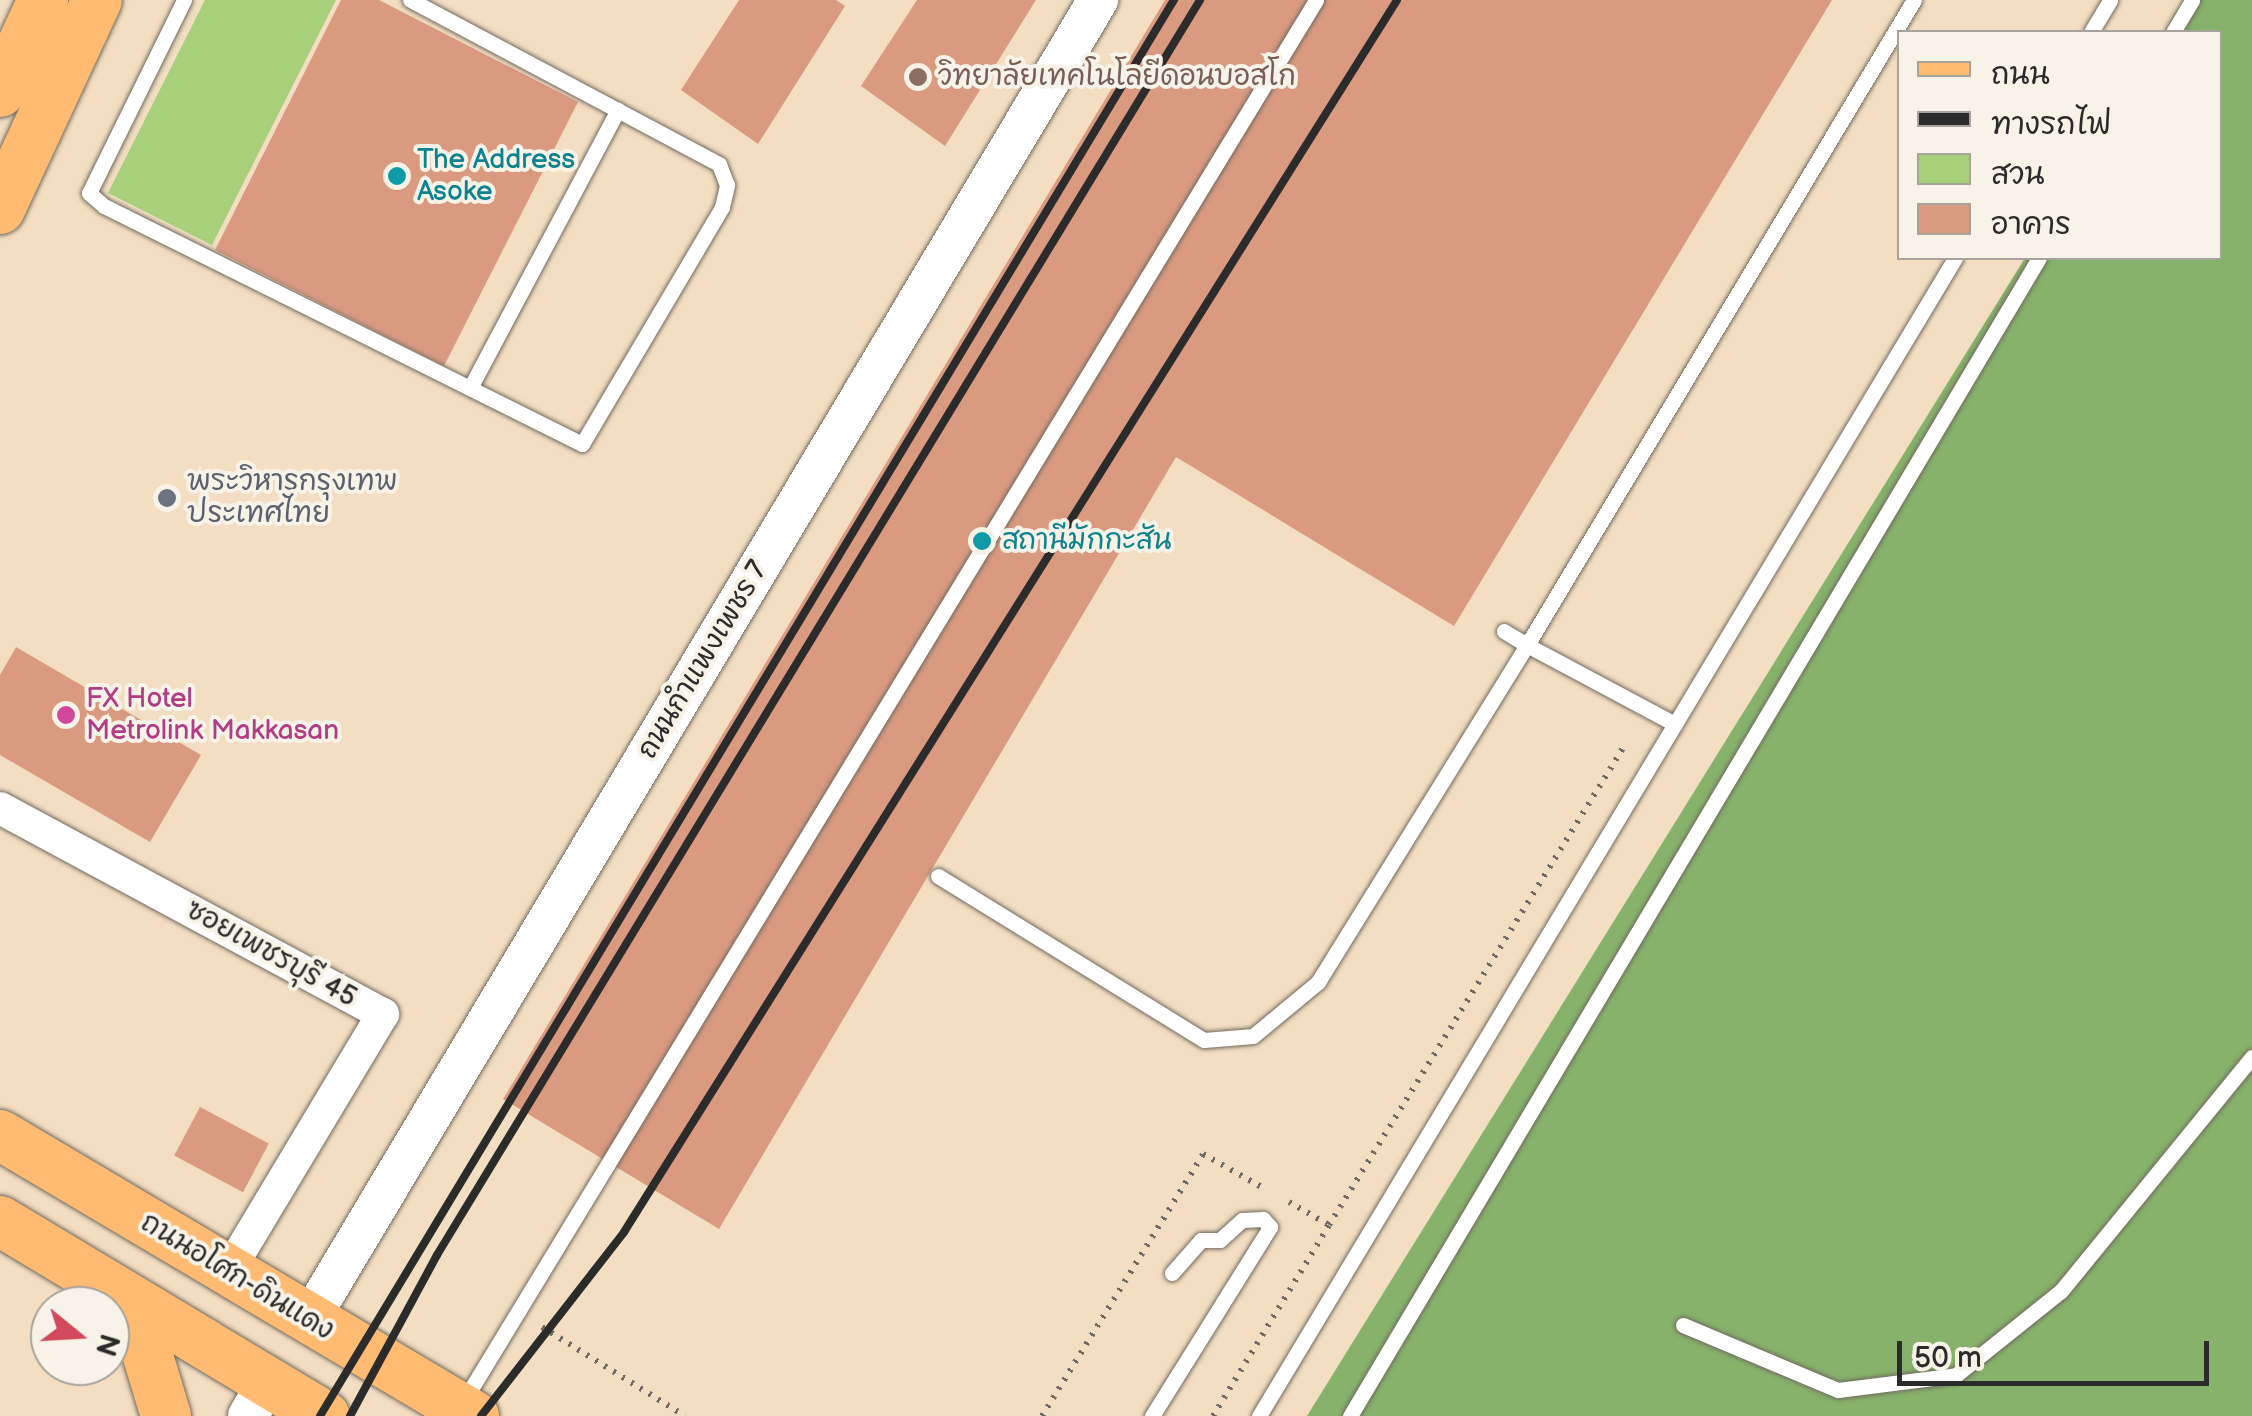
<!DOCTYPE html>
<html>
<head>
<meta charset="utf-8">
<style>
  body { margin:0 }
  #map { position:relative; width:2252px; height:1416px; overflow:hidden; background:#f3dec1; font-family:"Balsamiq Sans","Playpen Sans Thai",sans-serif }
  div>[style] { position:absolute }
  .green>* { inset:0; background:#a8d07b }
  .forest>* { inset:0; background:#86b26b }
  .building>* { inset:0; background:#da9a80; transform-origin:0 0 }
  .path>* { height:6px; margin-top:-3px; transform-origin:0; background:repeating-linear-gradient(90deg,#716a60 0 2.5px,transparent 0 10.5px) }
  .roads { filter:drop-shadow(0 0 2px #716a60) drop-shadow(0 0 2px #716a60) }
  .service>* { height:15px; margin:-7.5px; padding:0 7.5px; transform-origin:7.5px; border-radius:7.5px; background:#fff }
  .minor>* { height:32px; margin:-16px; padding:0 16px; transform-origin:16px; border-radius:16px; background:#fff }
  .tertiary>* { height:40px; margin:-20px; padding:0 20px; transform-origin:20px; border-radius:20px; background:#fff }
  .primary>* { height:50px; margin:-25px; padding:0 25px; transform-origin:25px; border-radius:25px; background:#ffbb71 }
  .rail>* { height:8px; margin:-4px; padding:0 4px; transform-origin:4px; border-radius:4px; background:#2b2b2b }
  .dots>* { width:28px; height:28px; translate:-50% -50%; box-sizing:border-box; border:5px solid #f7f3e8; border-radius:50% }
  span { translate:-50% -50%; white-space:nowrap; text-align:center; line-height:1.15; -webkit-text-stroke:8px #f7f3e8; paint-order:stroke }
  .education-label { font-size:28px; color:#785e54 }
  .left { translate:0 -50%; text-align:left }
  .culture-label { font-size:28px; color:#0d838f }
  .worship-label { font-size:28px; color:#5b616d }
  .street-label { font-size:28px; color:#2b2b2b }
  .hotel-label { font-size:28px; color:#b23c85 }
  .legend { position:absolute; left:1897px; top:30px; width:325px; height:230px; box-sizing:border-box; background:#f7f3e8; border:2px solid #a5a39c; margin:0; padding:12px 18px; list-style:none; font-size:30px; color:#2b2b2b }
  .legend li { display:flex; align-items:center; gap:20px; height:50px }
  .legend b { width:50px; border:2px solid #a5a39c }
  .north { position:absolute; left:30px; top:1286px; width:100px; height:100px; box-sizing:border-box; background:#f7f3e8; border:2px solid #a5a39c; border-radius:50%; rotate:108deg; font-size:28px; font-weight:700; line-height:40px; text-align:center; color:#2b2b2b }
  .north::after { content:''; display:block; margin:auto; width:35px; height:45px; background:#d1495b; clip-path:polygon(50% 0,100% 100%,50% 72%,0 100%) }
  .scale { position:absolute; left:1897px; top:1341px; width:312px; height:45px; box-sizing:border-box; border:5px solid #2b2b2b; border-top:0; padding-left:12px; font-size:30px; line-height:35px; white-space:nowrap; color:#2b2b2b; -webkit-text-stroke:8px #f7f3e8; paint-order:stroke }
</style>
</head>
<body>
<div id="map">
  <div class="green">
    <i style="clip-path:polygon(205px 0,336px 0,212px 245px,108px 193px)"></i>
  </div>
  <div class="forest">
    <i style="clip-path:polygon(2184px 0,2252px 0,2252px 1416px,1307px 1416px,2025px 258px,2220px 258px,2220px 32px,2164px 32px)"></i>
  </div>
  <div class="building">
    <i style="clip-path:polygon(341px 0,379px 0,578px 102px,444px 366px,215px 250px)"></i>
    <i style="clip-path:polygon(739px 0,836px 0,845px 6px,758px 144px,681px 90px)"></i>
    <i style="clip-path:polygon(917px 0,1036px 0,945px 146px,861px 86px)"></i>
    <i style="clip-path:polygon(1165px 0,1832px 0,1454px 626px,1176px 457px,719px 1229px,503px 1099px)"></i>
    <i style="clip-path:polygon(16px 647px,201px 755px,150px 842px,0 755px,0 675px)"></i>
    <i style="left:200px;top:1107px;width:78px;height:55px;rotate:28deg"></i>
  </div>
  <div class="path">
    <i style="left:1289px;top:1202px;width:46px;rotate:29.9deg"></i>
    <i style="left:1329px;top:1225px;width:560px;rotate:-58.35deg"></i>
    <i style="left:542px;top:1327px;width:168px;rotate:31.9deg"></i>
    <i style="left:1042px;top:1416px;width:308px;rotate:-58.4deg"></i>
    <i style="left:1203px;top:1154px;width:71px;rotate:29.4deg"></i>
    <i style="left:1213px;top:1416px;width:223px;rotate:-58.7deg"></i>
  </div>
  <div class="roads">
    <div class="service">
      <i style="left:184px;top:0;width:215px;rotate:116.2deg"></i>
      <i style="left:89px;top:193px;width:20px;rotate:41deg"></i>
      <i style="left:104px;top:206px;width:534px;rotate:26.47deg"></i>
      <i style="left:582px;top:444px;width:275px;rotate:-59.4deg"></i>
      <i style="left:722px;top:207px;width:23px;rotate:-77deg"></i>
      <i style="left:727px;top:185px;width:22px;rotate:-111deg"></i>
      <i style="left:719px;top:164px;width:350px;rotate:-152deg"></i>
      <i style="left:2091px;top:32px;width:37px;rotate:-59deg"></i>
      <i style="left:2173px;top:32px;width:37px;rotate:-59deg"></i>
      <i style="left:470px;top:388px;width:315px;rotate:-62deg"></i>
      <i style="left:1675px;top:724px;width:168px;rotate:-151.9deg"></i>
      <i style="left:1527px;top:645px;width:752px;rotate:-59.04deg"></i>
      <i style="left:938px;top:876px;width:312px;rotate:31.7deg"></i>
      <i style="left:1204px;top:1040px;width:49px;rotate:-4.7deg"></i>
      <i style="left:1253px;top:1036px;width:85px;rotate:-39.7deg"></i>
      <i style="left:1318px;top:982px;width:397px;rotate:-58.2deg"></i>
      <i style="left:1527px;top:645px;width:27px;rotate:-149deg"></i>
      <i style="left:1683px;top:1325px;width:168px;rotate:22.8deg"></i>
      <i style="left:1838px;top:1390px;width:119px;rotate:-7.2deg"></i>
      <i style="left:1956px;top:1375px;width:134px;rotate:-38.7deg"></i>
      <i style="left:2061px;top:1291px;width:302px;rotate:-50.8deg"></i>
      <i style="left:463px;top:1402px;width:1641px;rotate:-58.68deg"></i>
      <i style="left:1152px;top:1416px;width:223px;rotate:-58deg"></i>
      <i style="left:1270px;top:1227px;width:11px;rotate:-131deg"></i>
      <i style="left:1263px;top:1219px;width:21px;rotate:177deg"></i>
      <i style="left:1242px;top:1220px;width:30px;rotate:138deg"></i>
      <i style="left:1220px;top:1240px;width:19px;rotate:180deg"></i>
      <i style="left:1201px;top:1240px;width:44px;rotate:131.3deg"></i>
      <i style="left:1259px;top:1416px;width:1351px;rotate:-58.99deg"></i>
      <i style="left:1350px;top:1416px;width:1347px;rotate:-59.25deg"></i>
    </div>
    <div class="minor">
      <i style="left:0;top:808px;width:435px;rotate:28.3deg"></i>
      <i style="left:383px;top:1014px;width:301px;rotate:121deg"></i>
    </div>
    <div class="tertiary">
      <i style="left:309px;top:1320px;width:1538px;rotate:-59.13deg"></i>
      <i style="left:248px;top:1416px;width:38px;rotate:-60deg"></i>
    </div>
    <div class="primary">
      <i style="left:0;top:92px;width:102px;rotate:-64.9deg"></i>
      <i style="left:0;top:209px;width:230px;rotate:-65.1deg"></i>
      <i style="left:0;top:1135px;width:551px;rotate:30.66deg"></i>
      <i style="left:0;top:1221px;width:379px;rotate:31deg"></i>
      <i style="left:131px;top:1300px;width:121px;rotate:73.2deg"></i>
    </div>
  </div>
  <div class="rail">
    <i style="left:320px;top:1416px;width:1654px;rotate:-58.91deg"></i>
    <i style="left:350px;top:1416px;width:183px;rotate:-61.6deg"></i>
    <i style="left:437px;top:1255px;width:1469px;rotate:-58.7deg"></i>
    <i style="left:481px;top:1416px;width:233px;rotate:-52.1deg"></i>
    <i style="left:624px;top:1232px;width:1454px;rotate:-57.89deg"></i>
  </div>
  <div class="dots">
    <i style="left:918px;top:77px;background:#8d6e63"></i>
    <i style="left:397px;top:176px;background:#0f9aa8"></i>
    <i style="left:167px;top:498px;background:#6b7280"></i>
    <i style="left:982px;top:541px;background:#0f9aa8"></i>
    <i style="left:66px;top:715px;background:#d1479c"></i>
  </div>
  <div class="education-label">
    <span class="left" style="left:938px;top:77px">วิทยาลัยเทคโนโลยีดอนบอสโก</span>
  </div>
  <div class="culture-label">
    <span class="left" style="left:417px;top:176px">The Address<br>Asoke</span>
    <span class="left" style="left:1002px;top:541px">สถานีมักกะสัน</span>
  </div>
  <div class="worship-label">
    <span class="left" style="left:187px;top:498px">พระวิหารกรุงเทพ<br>ประเทศไทย</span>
  </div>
  <div class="street-label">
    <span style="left:703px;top:660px;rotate:-59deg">ถนนกำแพงเพชร 7</span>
    <span style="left:271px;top:954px;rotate:29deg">ซอยเพชรบุรี 45</span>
    <span style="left:237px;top:1277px;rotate:31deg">ถนนอโศก-ดินแดง</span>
  </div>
  <div class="hotel-label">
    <span class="left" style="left:86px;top:715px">FX Hotel<br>Metrolink Makkasan</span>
  </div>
  <ul class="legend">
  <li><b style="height:12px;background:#ffbb71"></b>ถนน</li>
  <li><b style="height:12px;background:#2b2b2b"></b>ทางรถไฟ</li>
  <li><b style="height:28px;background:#a8d07b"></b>สวน</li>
  <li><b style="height:28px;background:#da9a80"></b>อาคาร</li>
  </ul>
  <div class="north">N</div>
  <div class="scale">50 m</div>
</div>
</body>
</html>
